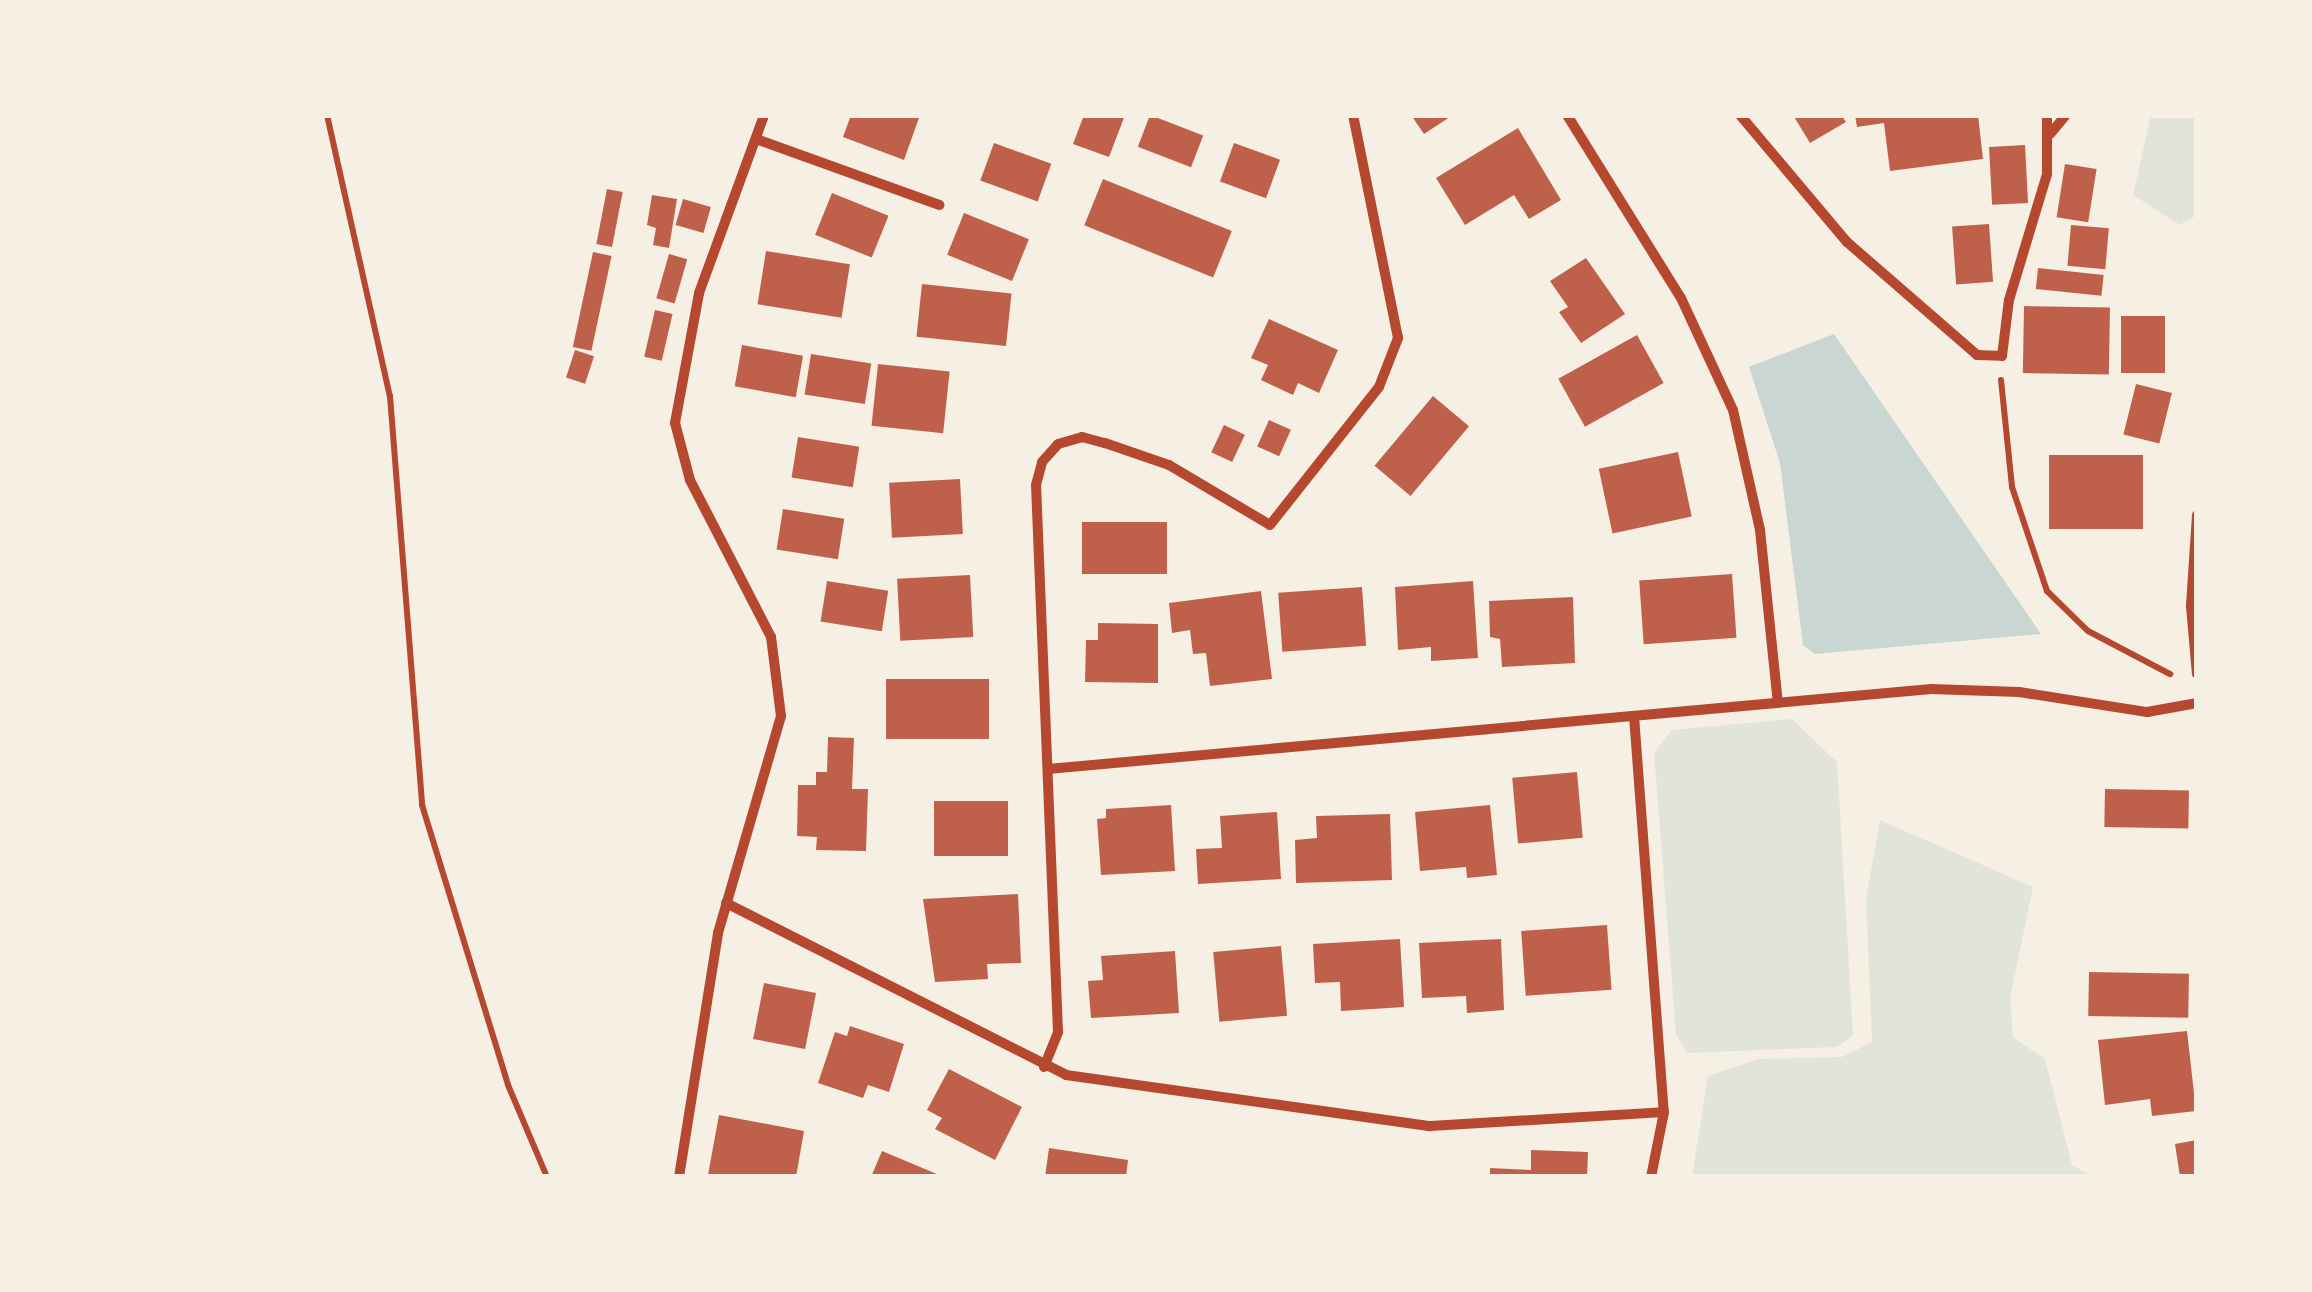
<!DOCTYPE html>
<html>
<head>
<meta charset="utf-8">
<style>
  body { margin:0 }
  #map { position:relative; width:2312px; height:1292px; overflow:hidden; background:#f6efe4; font-family:"DejaVu Sans",sans-serif }
  div>[style] { position:absolute }
  .green>* { inset:0; background:#e2e4dc }
  .water>* { inset:0; background:#c9d6d2 }
  .building>* { inset:0; background:#bf614a; transform-origin:0 0 }
  .path>* { height:6px; margin:-3px; padding:0 3px; transform-origin:3px; border-radius:3px; background:#b5482f }
  .minor>* { height:10px; margin:-5px; padding:0 5px; transform-origin:5px; border-radius:5px; background:#b5482f }
  span { translate:-50% -50%; white-space:nowrap; text-align:center; line-height:1.15; -webkit-text-stroke:10px #f6efe4; paint-order:stroke }
  .frame { position:absolute; inset:0; border:118px solid #f6efe4; pointer-events:none }
</style>
</head>
<body>
<div id="map">
  <div class="green">
    <i style="clip-path:polygon(2151px 115px,2197px 115px,2197px 215px,2180px 225px,2133px 195px)"></i>
    <i style="clip-path:polygon(1792px 719px,1837px 762px,1853px 1035px,1837px 1047px,1687px 1053px,1676px 1035px,1654px 752px,1672px 730px)"></i>
    <i style="clip-path:polygon(1880px 820px,2033px 887px,2010px 998px,2013px 1037px,2045px 1059px,2072px 1165px,2093px 1177px,1692px 1177px,1708px 1076px,1759px 1059px,1842px 1057px,1872px 1042px,1866px 898px)"></i>
  </div>
  <div class="water">
    <i style="clip-path:polygon(1834px 334px,2041px 634px,1815px 654px,1803px 645px,1780px 463px,1749px 367px)"></i>
  </div>
  <div class="building">
    <i style="clip-path:polygon(851px 115px,920px 115px,904px 160px,843px 137px)"></i>
    <i style="clip-path:polygon(1084px 115px,1125px 115px,1109px 157px,1073px 144px)"></i>
    <i style="left:1150px;top:115px;width:57px;height:34px;rotate:21deg"></i>
    <i style="clip-path:polygon(1411px 115px,1453px 115px,1424px 134px)"></i>
    <i style="clip-path:polygon(1793px 115px,1841px 115px,1846px 122px,1810px 143px)"></i>
    <i style="clip-path:polygon(1855px 115px,1978px 115px,1983px 159px,1890px 171px,1884px 123px,1857px 127px)"></i>
    <i style="clip-path:polygon(1518px 128px,1561px 200px,1529px 219px,1514px 195px,1465px 225px,1436px 178px)"></i>
    <i style="left:994px;top:143px;width:61px;height:40px;rotate:20deg"></i>
    <i style="left:1234px;top:143px;width:49px;height:41px;rotate:20deg"></i>
    <i style="left:2025px;top:145px;width:58px;height:36px;rotate:87deg"></i>
    <i style="left:2065px;top:164px;width:32px;height:54px;rotate:9deg"></i>
    <i style="left:1103px;top:179px;width:139px;height:50px;rotate:22deg"></i>
    <i style="left:607px;top:189px;width:16px;height:56px;rotate:11deg"></i>
    <i style="left:832px;top:193px;width:61px;height:45px;rotate:22deg"></i>
    <i style="clip-path:polygon(652px 195px,677px 199px,669px 248px,653px 245px,656px 228px,647px 225px)"></i>
    <i style="left:683px;top:199px;width:29px;height:27px;rotate:16deg"></i>
    <i style="left:964px;top:213px;width:70px;height:45px;rotate:22deg"></i>
    <i style="left:1989px;top:224px;width:58px;height:37px;rotate:86deg"></i>
    <i style="left:2071px;top:225px;width:38px;height:41px;rotate:5deg"></i>
    <i style="left:766px;top:251px;width:85px;height:54px;rotate:9deg"></i>
    <i style="left:593px;top:252px;width:19px;height:97px;rotate:12deg"></i>
    <i style="left:669px;top:254px;width:19px;height:46px;rotate:16deg"></i>
    <i style="clip-path:polygon(1586px 258px,1625px 314px,1581px 343px,1559px 312px,1568px 307px,1550px 281px)"></i>
    <i style="left:2038px;top:268px;width:66px;height:21px;rotate:6deg"></i>
    <i style="left:922px;top:284px;width:90px;height:53px;rotate:6deg"></i>
    <i style="left:2024px;top:306px;width:86px;height:67px;rotate:1deg"></i>
    <i style="left:655px;top:310px;width:18px;height:48px;rotate:13deg"></i>
    <i style="left:2121px;top:316px;width:44px;height:57px"></i>
    <i style="clip-path:polygon(1269px 319px,1338px 350px,1319px 393px,1298px 383px,1293px 395px,1261px 380px,1268px 365px,1251px 358px)"></i>
    <i style="left:1637px;top:335px;width:55px;height:90px;rotate:61deg"></i>
    <i style="left:742px;top:345px;width:62px;height:42px;rotate:10deg"></i>
    <i style="left:575px;top:350px;width:20px;height:29px;rotate:18deg"></i>
    <i style="left:811px;top:354px;width:61px;height:41px;rotate:9deg"></i>
    <i style="left:878px;top:364px;width:72px;height:62px;rotate:6deg"></i>
    <i style="left:2136px;top:384px;width:37px;height:52px;rotate:14deg"></i>
    <i style="left:1433px;top:396px;width:47px;height:91px;rotate:40deg"></i>
    <i style="left:1269px;top:420px;width:24px;height:29px;rotate:24deg"></i>
    <i style="left:1224px;top:425px;width:23px;height:30px;rotate:25deg"></i>
    <i style="left:798px;top:437px;width:62px;height:41px;rotate:9deg"></i>
    <i style="left:1678px;top:452px;width:66px;height:81px;rotate:78deg"></i>
    <i style="left:2049px;top:455px;width:94px;height:74px"></i>
    <i style="left:960px;top:479px;width:55px;height:71px;rotate:87deg"></i>
    <i style="left:783px;top:509px;width:62px;height:41px;rotate:9deg"></i>
    <i style="left:1167px;top:522px;width:52px;height:85px;rotate:90deg"></i>
    <i style="left:1732px;top:574px;width:64px;height:93px;rotate:86deg"></i>
    <i style="left:970px;top:575px;width:62px;height:73px;rotate:87deg"></i>
    <i style="left:827px;top:581px;width:62px;height:41px;rotate:9deg"></i>
    <i style="clip-path:polygon(1473px 581px,1478px 658px,1431px 661px,1431px 647px,1398px 650px,1395px 587px)"></i>
    <i style="left:1362px;top:587px;width:59px;height:84px;rotate:86deg"></i>
    <i style="clip-path:polygon(1261px 591px,1272px 679px,1210px 686px,1206px 653px,1193px 654px,1190px 630px,1172px 633px,1169px 603px)"></i>
    <i style="clip-path:polygon(1573px 597px,1575px 663px,1502px 667px,1500px 639px,1490px 637px,1489px 601px)"></i>
    <i style="clip-path:polygon(1098px 623px,1158px 624px,1158px 683px,1085px 682px,1086px 640px,1098px 640px)"></i>
    <i style="left:886px;top:679px;width:103px;height:60px"></i>
    <i style="clip-path:polygon(828px 737px,854px 738px,852px 789px,868px 789px,866px 851px,816px 850px,817px 837px,797px 836px,798px 785px,816px 785px,816px 772px,827px 772px)"></i>
    <i style="left:1577px;top:772px;width:66px;height:65px;rotate:85deg"></i>
    <i style="left:2105px;top:789px;width:84px;height:38px;rotate:1deg"></i>
    <i style="left:1008px;top:801px;width:55px;height:74px;rotate:90deg"></i>
    <i style="clip-path:polygon(1171px 805px,1175px 871px,1101px 875px,1097px 819px,1106px 818px,1106px 809px)"></i>
    <i style="clip-path:polygon(1490px 805px,1497px 875px,1467px 878px,1466px 867px,1420px 871px,1415px 812px)"></i>
    <i style="clip-path:polygon(1277px 812px,1281px 879px,1198px 884px,1196px 849px,1222px 848px,1220px 816px)"></i>
    <i style="clip-path:polygon(1390px 814px,1392px 880px,1296px 883px,1295px 840px,1317px 838px,1316px 816px)"></i>
    <i style="clip-path:polygon(1018px 894px,1021px 963px,987px 964px,988px 979px,935px 982px,923px 899px)"></i>
    <i style="left:1607px;top:925px;width:65px;height:86px;rotate:86deg"></i>
    <i style="clip-path:polygon(1400px 939px,1404px 1007px,1341px 1011px,1340px 982px,1315px 983px,1313px 944px)"></i>
    <i style="clip-path:polygon(1501px 939px,1504px 1010px,1467px 1013px,1466px 996px,1422px 998px,1419px 943px)"></i>
    <i style="left:1281px;top:946px;width:70px;height:68px;rotate:85deg"></i>
    <i style="clip-path:polygon(1175px 951px,1179px 1013px,1091px 1018px,1088px 981px,1103px 980px,1101px 956px)"></i>
    <i style="left:2089px;top:972px;width:100px;height:44px;rotate:1deg"></i>
    <i style="left:764px;top:983px;width:53px;height:57px;rotate:11deg"></i>
    <i style="clip-path:polygon(850px 1026px,904px 1044px,889px 1092px,868px 1085px,863px 1098px,818px 1083px,835px 1032px,847px 1036px)"></i>
    <i style="clip-path:polygon(2187px 1031px,2196px 1111px,2152px 1116px,2150px 1099px,2105px 1105px,2098px 1040px)"></i>
    <i style="clip-path:polygon(949px 1069px,1022px 1107px,995px 1160px,935px 1129px,942px 1118px,927px 1110px)"></i>
    <i style="clip-path:polygon(719px 1115px,804px 1131px,796px 1177px,708px 1175px)"></i>
    <i style="clip-path:polygon(2197px 1140px,2197px 1177px,2180px 1177px,2175px 1144px)"></i>
    <i style="clip-path:polygon(1049px 1148px,1128px 1160px,1126px 1177px,1045px 1177px)"></i>
    <i style="clip-path:polygon(1531px 1150px,1588px 1152px,1587px 1177px,1490px 1177px,1490px 1168px,1531px 1170px)"></i>
    <i style="clip-path:polygon(882px 1151px,944px 1177px,871px 1177px)"></i>
  </div>
  <div class="path">
    <i style="left:327px;top:115px;width:288px;rotate:77.4deg"></i>
    <i style="left:390px;top:396px;width:410px;rotate:85.5deg"></i>
    <i style="left:422px;top:805px;width:293px;rotate:72.9deg"></i>
    <i style="left:508px;top:1085px;width:100px;rotate:67deg"></i>
    <i style="left:2001px;top:380px;width:108px;rotate:84.1deg"></i>
    <i style="left:2012px;top:487px;width:110px;rotate:71.4deg"></i>
    <i style="left:2047px;top:591px;width:57px;rotate:44.3deg"></i>
    <i style="left:2088px;top:631px;width:93px;rotate:27.7deg"></i>
  </div>
  <div class="minor">
    <i style="left:1567px;top:115px;width:216px;rotate:58.1deg"></i>
    <i style="left:1681px;top:298px;width:123px;rotate:65.1deg"></i>
    <i style="left:1733px;top:410px;width:123px;rotate:77.3deg"></i>
    <i style="left:1760px;top:530px;width:174px;rotate:84.1deg"></i>
    <i style="left:1740px;top:115px;width:166px;rotate:49.9deg"></i>
    <i style="left:1847px;top:242px;width:172px;rotate:41deg"></i>
    <i style="left:1977px;top:355px;width:25px;rotate:2deg"></i>
    <i style="left:2002px;top:356px;width:56px;rotate:-82.9deg"></i>
    <i style="left:2009px;top:300px;width:132px;rotate:-73.2deg"></i>
    <i style="left:2047px;top:174px;width:59px;rotate:-90deg"></i>
    <i style="left:2050px;top:134px;width:25px;rotate:-50deg"></i>
    <i style="left:756px;top:139px;width:195px;rotate:19.8deg"></i>
    <i style="left:2197px;top:515px;width:91px;rotate:93.8deg"></i>
    <i style="left:2191px;top:606px;width:68px;rotate:85deg"></i>
    <i style="left:1634px;top:716px;width:397px;rotate:85.7deg"></i>
    <i style="left:1664px;top:1112px;width:66px;rotate:101.3deg"></i>
    <i style="left:1048px;top:769px;width:887px;rotate:-5.18deg"></i>
    <i style="left:1931px;top:689px;width:88px;rotate:2deg"></i>
    <i style="left:2019px;top:692px;width:130px;rotate:8.9deg"></i>
    <i style="left:2147px;top:712px;width:51px;rotate:-10.2deg"></i>
    <i style="left:726px;top:903px;width:381px;rotate:26.8deg"></i>
    <i style="left:1066px;top:1075px;width:368px;rotate:8deg"></i>
    <i style="left:1430px;top:1126px;width:234px;rotate:-3.4deg"></i>
    <i style="left:1044px;top:1067px;width:38px;rotate:-68deg"></i>
    <i style="left:1058px;top:1032px;width:547px;rotate:-92.3deg"></i>
    <i style="left:1036px;top:485px;width:24px;rotate:-75deg"></i>
    <i style="left:1042px;top:462px;width:24px;rotate:-48deg"></i>
    <i style="left:1058px;top:444px;width:25px;rotate:-16deg"></i>
    <i style="left:1082px;top:437px;width:24px;rotate:15deg"></i>
    <i style="left:1105px;top:443px;width:68px;rotate:19deg"></i>
    <i style="left:1169px;top:465px;width:117px;rotate:30.7deg"></i>
    <i style="left:1270px;top:525px;width:176px;rotate:-51.7deg"></i>
    <i style="left:1379px;top:387px;width:53px;rotate:-68.8deg"></i>
    <i style="left:1398px;top:338px;width:227px;rotate:-101.4deg"></i>
    <i style="left:679px;top:1177px;width:247px;rotate:-80.9deg"></i>
    <i style="left:718px;top:933px;width:226px;rotate:-73.8deg"></i>
    <i style="left:781px;top:716px;width:80px;rotate:-97.2deg"></i>
    <i style="left:771px;top:637px;width:177px;rotate:-117.3deg"></i>
    <i style="left:690px;top:480px;width:59px;rotate:-104.7deg"></i>
    <i style="left:675px;top:423px;width:132px;rotate:-79.5deg"></i>
    <i style="left:699px;top:293px;width:189px;rotate:-69.9deg"></i>
  </div>
  <div class="frame"></div>
</div>
</body>
</html>
